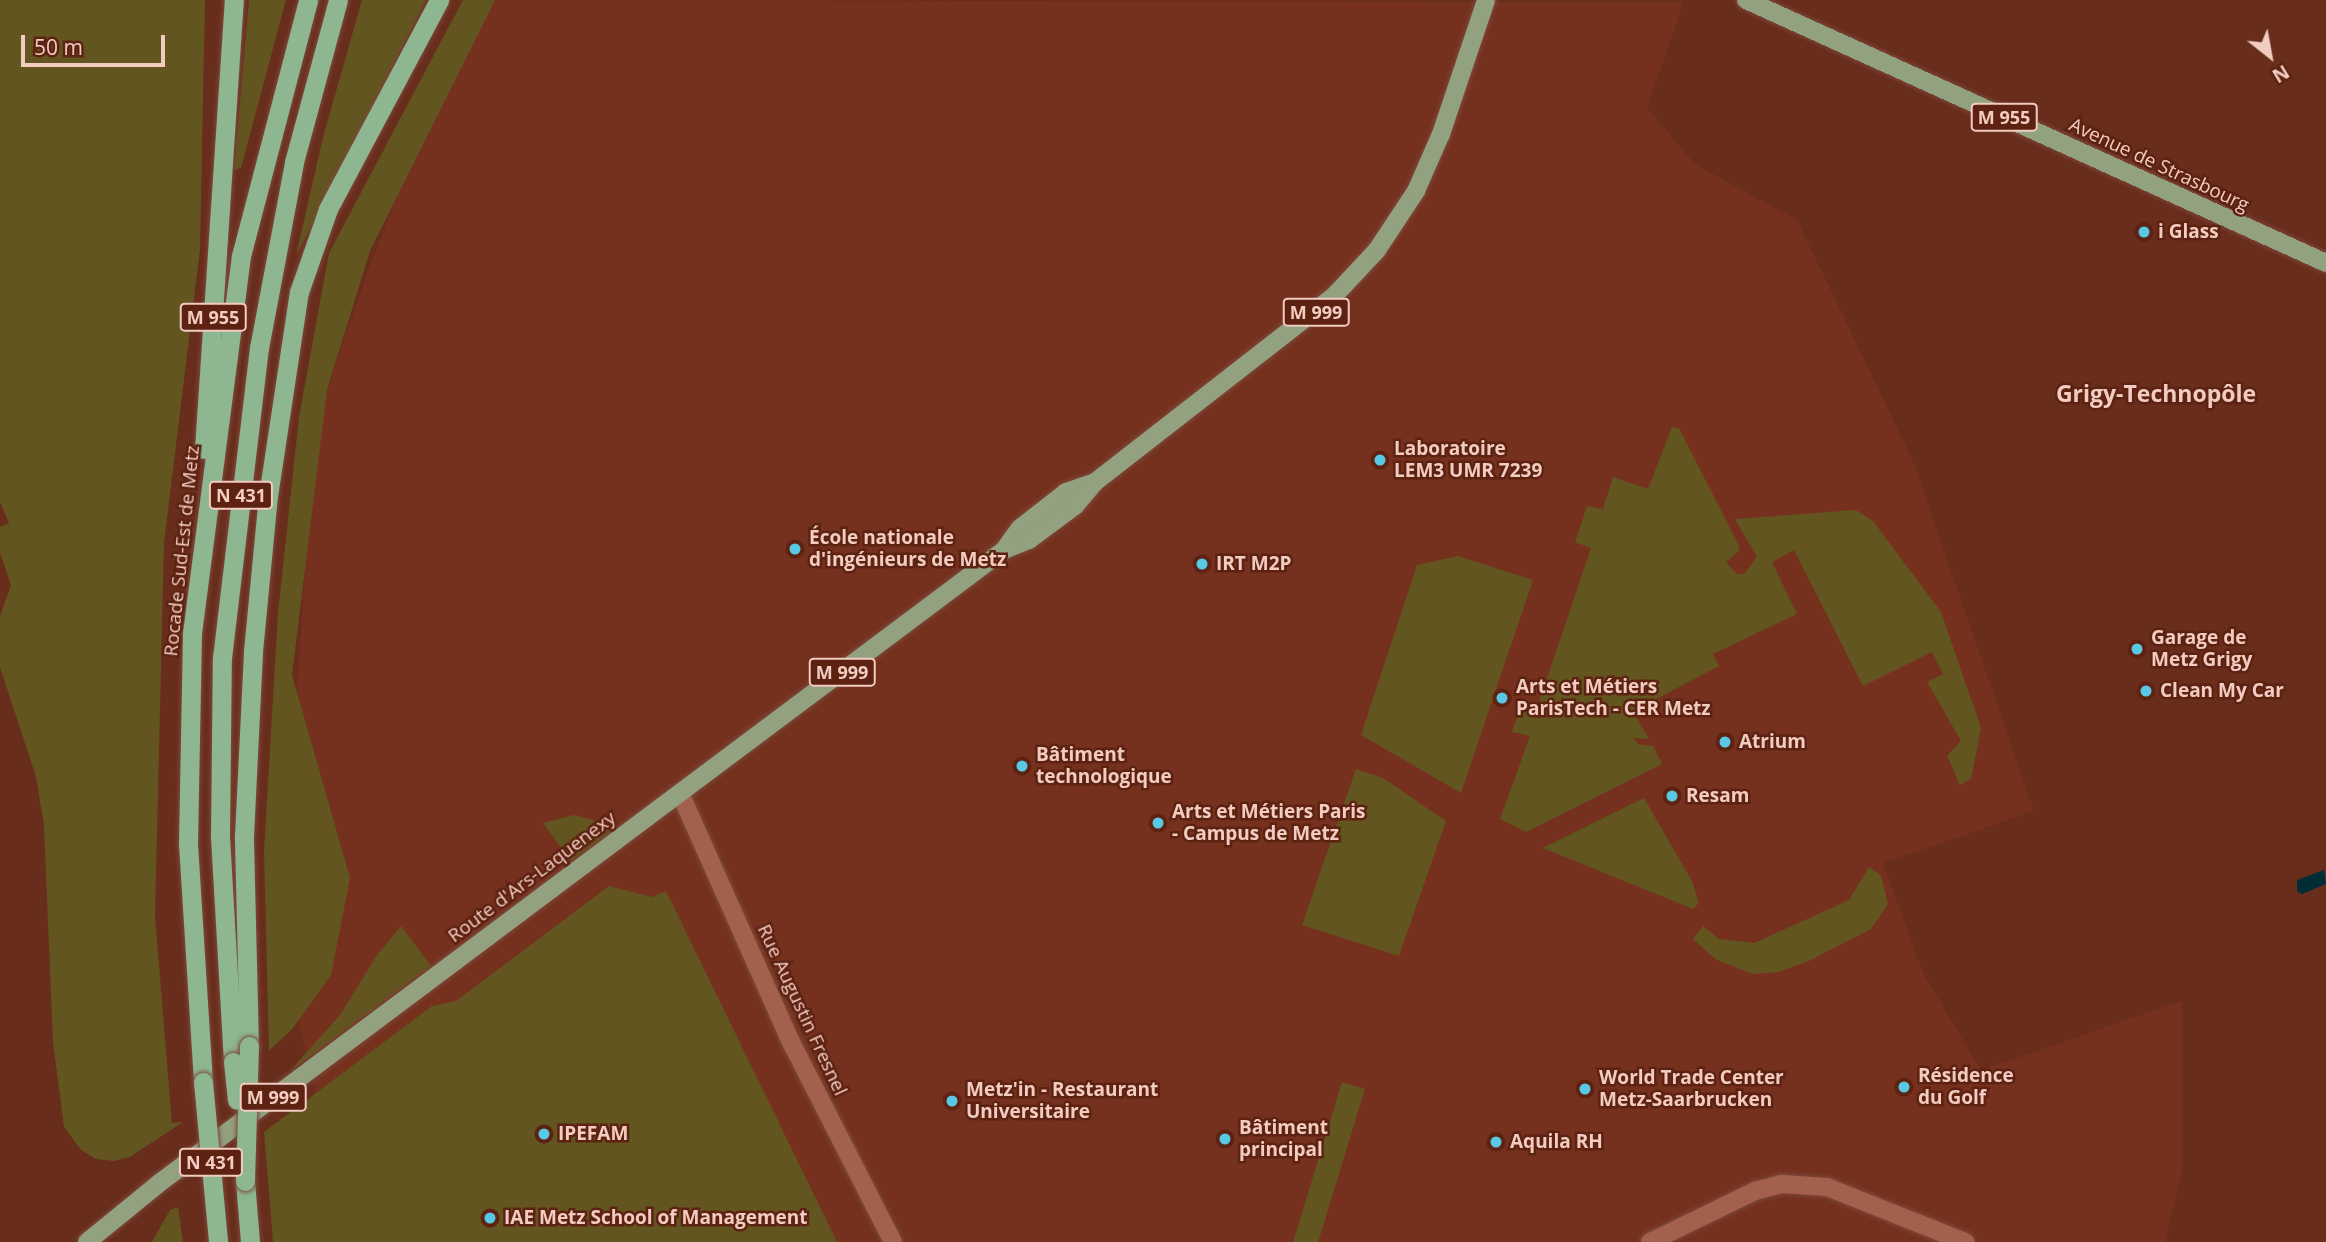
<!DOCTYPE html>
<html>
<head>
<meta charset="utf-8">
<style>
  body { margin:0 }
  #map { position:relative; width:2326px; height:1242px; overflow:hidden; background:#692d1c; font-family:"Open Sans",sans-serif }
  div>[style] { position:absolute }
  .built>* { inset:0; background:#76311e }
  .green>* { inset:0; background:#625520; transform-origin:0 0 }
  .water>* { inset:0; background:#022d37 }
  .roads { filter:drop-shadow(0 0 2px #7d493b) drop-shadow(0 0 2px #7d493b) }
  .tertiary>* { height:18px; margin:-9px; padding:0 9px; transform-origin:9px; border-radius:9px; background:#a2604d }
  .primary>* { height:18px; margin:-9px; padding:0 9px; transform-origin:9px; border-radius:9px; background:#92a180 }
  .trunk>* { height:19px; margin:-9.5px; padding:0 9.5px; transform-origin:9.5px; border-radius:9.5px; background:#8db691 }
  .bridges { filter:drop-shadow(0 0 2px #7d493b) drop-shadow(0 0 2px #7d493b) }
  .trunk-bridge>* { height:19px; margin:-9.5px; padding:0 9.5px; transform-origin:9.5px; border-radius:9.5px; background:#8db691 }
  .dots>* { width:19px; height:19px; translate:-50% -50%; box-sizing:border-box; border:4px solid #5d2211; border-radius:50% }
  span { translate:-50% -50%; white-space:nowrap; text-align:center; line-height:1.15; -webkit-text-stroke:5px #5d2211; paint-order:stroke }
  .shield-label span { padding:2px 5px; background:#5d2211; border:2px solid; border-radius:5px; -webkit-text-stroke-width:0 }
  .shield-label { font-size:18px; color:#f2ccc1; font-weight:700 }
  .street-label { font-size:19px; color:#f2ccc1 }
  .poi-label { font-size:19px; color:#f2ccc1; font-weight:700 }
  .left { translate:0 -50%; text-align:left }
  .quarter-label { font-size:23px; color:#f2ccc1; font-weight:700 }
  .north { position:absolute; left:2235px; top:21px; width:70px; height:70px; -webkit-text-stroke:5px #5d2211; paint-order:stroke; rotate:149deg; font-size:19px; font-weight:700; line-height:28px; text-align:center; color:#f2ccc1 }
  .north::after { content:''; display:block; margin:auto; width:24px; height:32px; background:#f2ccc1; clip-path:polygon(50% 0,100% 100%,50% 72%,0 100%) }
  .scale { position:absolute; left:21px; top:35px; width:144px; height:32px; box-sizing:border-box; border:4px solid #f2ccc1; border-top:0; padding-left:9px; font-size:21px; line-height:24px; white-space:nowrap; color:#f2ccc1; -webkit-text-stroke:5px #5d2211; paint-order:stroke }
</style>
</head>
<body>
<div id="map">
  <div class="built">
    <i style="clip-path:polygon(492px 0,1684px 2px,1647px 108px,1695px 164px,1797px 220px,1913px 461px,2034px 811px,1883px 863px,1923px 973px,1981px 1070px,2182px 1001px,2182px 1172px,2165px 1242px,332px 1242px,327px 1145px,298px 1017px,293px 757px,314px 429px,369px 268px,430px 113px)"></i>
  </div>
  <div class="green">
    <i style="clip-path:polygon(0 0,205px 0,200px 249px,164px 543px,155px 916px,172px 1123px,183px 1122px,130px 1157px,114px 1161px,96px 1159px,81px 1150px,64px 1127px,53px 1042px,44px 826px,36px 777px,0 667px,0 616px,11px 585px,0 553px,0 527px,9px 523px,0 502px)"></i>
    <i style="clip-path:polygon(249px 0,286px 0,241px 168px,234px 170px)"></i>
    <i style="clip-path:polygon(362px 0,426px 0,296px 256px,323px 137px)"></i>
    <i style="clip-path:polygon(463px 0,495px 0,370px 251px,327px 390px,292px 675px,350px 878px,331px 975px,293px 1028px,269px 1051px,264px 851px,278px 613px,299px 417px,329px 253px)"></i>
    <i style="clip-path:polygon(1672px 427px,1679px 428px,1738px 544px,1740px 550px,1726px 562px,1737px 574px,1744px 574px,1757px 557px,1735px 519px,1856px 510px,1873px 521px,1941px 612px,1981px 728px,1971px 779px,1960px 785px,1947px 756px,1961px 741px,1927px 682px,1943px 674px,1932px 652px,1863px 686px,1794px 550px,1772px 562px,1797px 614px,1713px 654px,1719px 666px,1633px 711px,1649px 739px,1633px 738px,1638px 744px,1653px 746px,1662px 764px,1526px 832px,1500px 819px,1530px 736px,1512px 732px,1521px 705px,1537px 708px,1591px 548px,1575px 542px,1587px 506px,1603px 509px,1613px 477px,1648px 489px)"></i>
    <i style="clip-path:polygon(1458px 556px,1533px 580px,1461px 793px,1361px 735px,1417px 565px)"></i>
    <i style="clip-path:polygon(1356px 769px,1383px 778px,1446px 821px,1399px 956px,1302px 925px)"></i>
    <i style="clip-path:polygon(1644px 798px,1692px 881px,1699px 903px,1693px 909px,1543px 848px)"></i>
    <i style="clip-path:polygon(574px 815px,618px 827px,571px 861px,543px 823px)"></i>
    <i style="clip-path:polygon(1869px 867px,1881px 875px,1888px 904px,1871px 929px,1809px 961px,1778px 972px,1752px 974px,1715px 959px,1693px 939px,1703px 926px,1719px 939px,1754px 943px,1849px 900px)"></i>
    <i style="clip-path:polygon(609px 886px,652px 897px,666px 891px,837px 1242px,273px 1242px,264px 1132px,432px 1006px,456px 1001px)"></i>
    <i style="clip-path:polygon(401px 926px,431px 966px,289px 1072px,340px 1015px,377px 955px)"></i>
    <i style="left:1342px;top:1082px;width:24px;height:169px;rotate:17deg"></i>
    <i style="clip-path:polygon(178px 1207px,183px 1242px,152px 1242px,170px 1210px)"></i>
  </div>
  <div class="water">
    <i style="clip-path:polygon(2324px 870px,2326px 884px,2302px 894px,2297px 891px,2297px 880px)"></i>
  </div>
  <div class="roads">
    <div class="tertiary">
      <i style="left:680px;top:793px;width:273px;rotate:66deg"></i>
      <i style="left:791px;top:1042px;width:225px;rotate:63deg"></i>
      <i style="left:1650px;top:1242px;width:117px;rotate:-25.9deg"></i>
      <i style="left:1755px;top:1191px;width:28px;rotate:-15deg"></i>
      <i style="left:1782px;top:1184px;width:45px;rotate:3.8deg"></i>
      <i style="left:1827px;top:1187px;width:149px;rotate:21.7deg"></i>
    </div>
    <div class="primary">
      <i style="left:1746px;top:0;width:637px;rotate:24.39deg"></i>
      <i style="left:1004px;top:550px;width:27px;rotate:-54deg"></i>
      <i style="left:1020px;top:528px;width:58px;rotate:-38deg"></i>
      <i style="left:1066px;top:492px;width:31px;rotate:-19deg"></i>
      <i style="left:87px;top:1242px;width:92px;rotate:-39.2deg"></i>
      <i style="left:158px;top:1184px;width:1057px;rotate:-36.85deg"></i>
      <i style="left:1004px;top:550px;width:27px;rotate:-22deg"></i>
      <i style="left:1029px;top:540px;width:57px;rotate:-36.5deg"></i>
      <i style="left:1075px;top:506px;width:31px;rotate:-50deg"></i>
      <i style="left:1095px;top:482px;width:303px;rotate:-37.9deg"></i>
      <i style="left:1334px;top:296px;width:63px;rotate:-46.9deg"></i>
      <i style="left:1377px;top:250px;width:71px;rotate:-56.5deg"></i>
      <i style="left:1416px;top:191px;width:62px;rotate:-66.3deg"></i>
      <i style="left:1441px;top:134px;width:141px;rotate:-71.4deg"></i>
    </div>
    <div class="trunk">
      <i style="left:204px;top:449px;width:450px;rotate:-86.2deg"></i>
      <i style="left:249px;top:1046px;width:210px;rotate:-91.4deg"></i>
      <i style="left:244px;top:836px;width:185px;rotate:-87.2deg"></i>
      <i style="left:253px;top:651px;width:156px;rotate:-84.5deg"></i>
      <i style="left:268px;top:496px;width:206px;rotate:-81.4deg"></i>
      <i style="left:299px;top:292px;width:88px;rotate:-70.7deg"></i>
      <i style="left:328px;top:209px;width:237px;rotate:-62deg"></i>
      <i style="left:233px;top:1062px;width:225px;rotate:-93.3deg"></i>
      <i style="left:220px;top:837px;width:179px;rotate:-89.4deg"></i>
      <i style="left:222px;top:658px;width:312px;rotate:-83.2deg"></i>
      <i style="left:259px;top:348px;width:189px;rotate:-79.3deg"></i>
      <i style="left:294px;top:162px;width:168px;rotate:-74.8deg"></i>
      <i style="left:203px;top:1082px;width:239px;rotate:-93.6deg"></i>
      <i style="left:188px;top:843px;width:210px;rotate:-88.9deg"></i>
      <i style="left:192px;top:633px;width:380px;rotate:-82.6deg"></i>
      <i style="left:241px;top:256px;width:265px;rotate:-75.3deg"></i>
      <i style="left:245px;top:1181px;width:61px;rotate:85.3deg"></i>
    </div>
  </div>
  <div class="bridges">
    <div class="trunk-bridge">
      <i style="left:233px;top:1062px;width:38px;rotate:84deg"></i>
      <i style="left:203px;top:1082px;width:161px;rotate:84.6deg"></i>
      <i style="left:245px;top:1181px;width:135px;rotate:-88.3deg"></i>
    </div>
  </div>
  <div class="dots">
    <i style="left:2144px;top:232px;background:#58c8e4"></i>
    <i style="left:1380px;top:460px;background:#58c8e4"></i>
    <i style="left:795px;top:549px;background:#58c8e4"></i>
    <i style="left:1202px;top:564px;background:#58c8e4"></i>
    <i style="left:2137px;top:649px;background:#58c8e4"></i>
    <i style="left:2146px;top:691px;background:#58c8e4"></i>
    <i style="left:1502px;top:698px;background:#58c8e4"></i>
    <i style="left:1725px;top:742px;background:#58c8e4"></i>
    <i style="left:1022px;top:766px;background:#58c8e4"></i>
    <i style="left:1672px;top:796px;background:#58c8e4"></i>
    <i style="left:1158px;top:823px;background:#58c8e4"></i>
    <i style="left:1904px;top:1087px;background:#58c8e4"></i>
    <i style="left:1585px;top:1089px;background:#58c8e4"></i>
    <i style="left:952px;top:1101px;background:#58c8e4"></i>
    <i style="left:544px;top:1134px;background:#58c8e4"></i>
    <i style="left:1225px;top:1139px;background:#58c8e4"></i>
    <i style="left:1496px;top:1142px;background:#58c8e4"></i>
    <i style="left:490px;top:1218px;background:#58c8e4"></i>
  </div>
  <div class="shield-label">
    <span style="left:2004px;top:117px">M 955</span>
    <span style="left:1316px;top:312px">M 999</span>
    <span style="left:213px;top:317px">M 955</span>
    <span style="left:241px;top:495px">N 431</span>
    <span style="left:842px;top:672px">M 999</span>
    <span style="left:273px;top:1097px">M 999</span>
    <span style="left:211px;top:1162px">N 431</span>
  </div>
  <div class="street-label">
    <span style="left:2159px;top:165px;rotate:25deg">Avenue de Strasbourg</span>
    <span style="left:182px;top:551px;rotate:-84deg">Rocade Sud-Est de Metz</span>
    <span style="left:532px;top:877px;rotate:-37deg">Route d'Ars-Laquenexy</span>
    <span style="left:802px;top:1010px;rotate:65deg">Rue Augustin Fresnel</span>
  </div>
  <div class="poi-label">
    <span class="left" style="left:2158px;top:232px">i Glass</span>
    <span class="left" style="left:1394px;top:460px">Laboratoire<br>LEM3 UMR 7239</span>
    <span class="left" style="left:809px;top:549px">École nationale<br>d'ingénieurs de Metz</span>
    <span class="left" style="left:1216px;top:564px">IRT M2P</span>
    <span class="left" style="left:2151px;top:649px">Garage de<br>Metz Grigy</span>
    <span class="left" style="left:1516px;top:698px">Arts et Métiers<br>ParisTech - CER Metz</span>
    <span class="left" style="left:2160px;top:691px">Clean My Car</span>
    <span class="left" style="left:1739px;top:742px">Atrium</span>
    <span class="left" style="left:1036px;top:766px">Bâtiment<br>technologique</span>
    <span class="left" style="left:1686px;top:796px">Resam</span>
    <span class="left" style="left:1172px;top:823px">Arts et Métiers Paris<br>- Campus de Metz</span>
    <span class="left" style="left:1918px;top:1087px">Résidence<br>du Golf</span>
    <span class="left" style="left:1599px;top:1089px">World Trade Center<br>Metz-Saarbrucken</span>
    <span class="left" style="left:966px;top:1101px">Metz'in - Restaurant<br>Universitaire</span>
    <span class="left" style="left:1239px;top:1139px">Bâtiment<br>principal</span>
    <span class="left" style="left:558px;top:1134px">IPEFAM</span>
    <span class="left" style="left:1510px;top:1142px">Aquila RH</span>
    <span class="left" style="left:504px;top:1218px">IAE Metz School of Management</span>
  </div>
  <div class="quarter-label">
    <span style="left:2156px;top:393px">Grigy-Technopôle</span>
  </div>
  <div class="north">N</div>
  <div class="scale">50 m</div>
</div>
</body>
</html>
